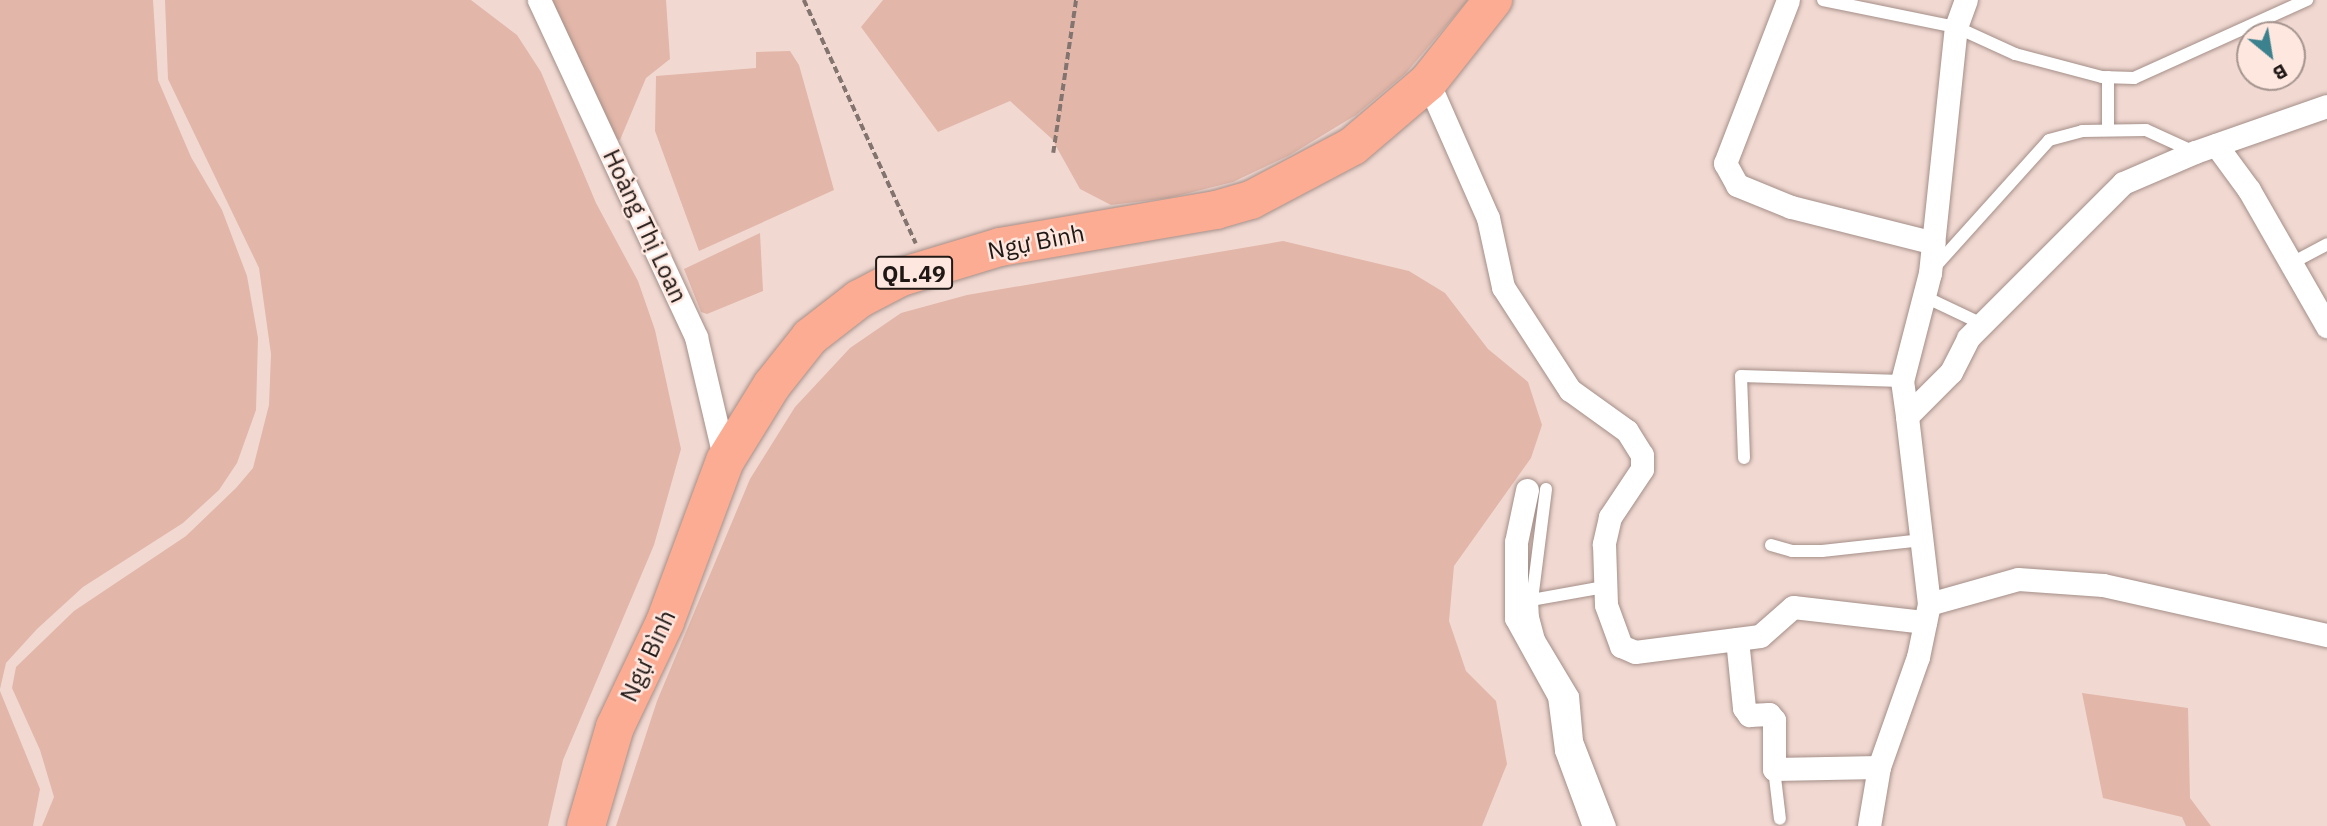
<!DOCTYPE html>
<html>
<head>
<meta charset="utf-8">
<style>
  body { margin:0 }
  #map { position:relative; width:2327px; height:826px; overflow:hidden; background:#f1d9d2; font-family:"IBM Plex Sans",sans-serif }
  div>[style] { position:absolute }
  .green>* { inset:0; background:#e2b6a8 }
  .path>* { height:3.5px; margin-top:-1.75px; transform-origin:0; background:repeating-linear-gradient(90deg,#83746f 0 7px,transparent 0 10.5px) }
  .roads { filter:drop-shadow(0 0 2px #a48f88) drop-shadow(0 0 2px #a48f88) }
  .lane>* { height:12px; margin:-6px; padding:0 6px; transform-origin:6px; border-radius:6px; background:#fff }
  .street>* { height:23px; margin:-11.5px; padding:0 11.5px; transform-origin:11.5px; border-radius:11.5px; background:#fff }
  .highway>* { height:38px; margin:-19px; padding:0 19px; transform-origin:19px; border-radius:19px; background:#fbac93 }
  span { translate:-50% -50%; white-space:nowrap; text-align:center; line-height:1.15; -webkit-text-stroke:5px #fee7df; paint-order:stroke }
  .shield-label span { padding:2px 5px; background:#fee7df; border:2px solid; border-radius:5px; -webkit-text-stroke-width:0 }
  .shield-label { font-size:23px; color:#201815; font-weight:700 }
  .street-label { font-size:24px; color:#201815 }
  .north { position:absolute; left:2236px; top:21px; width:70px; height:70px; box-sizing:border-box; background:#fee7df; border:2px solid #a5948e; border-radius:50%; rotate:150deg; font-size:19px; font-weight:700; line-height:28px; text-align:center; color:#201815 }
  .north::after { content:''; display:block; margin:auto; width:24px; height:32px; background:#3c818e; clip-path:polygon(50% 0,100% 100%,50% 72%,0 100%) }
</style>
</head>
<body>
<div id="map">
  <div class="green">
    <i style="clip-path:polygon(0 0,153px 0,158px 80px,191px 157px,222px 210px,247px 276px,258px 338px,256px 410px,237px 463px,219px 490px,183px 523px,83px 587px,37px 629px,6px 663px,0 689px)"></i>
    <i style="clip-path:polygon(165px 0,471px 0,517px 35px,541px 72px,596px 203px,638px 281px,655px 330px,681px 449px,654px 545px,563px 760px,548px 826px,42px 826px,54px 797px,40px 750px,12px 688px,16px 667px,74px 611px,186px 536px,236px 488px,253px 468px,269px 405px,271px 354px,259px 268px,168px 79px)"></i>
    <i style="clip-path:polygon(548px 0,666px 0,670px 59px,646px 78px,620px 140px,612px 138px)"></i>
    <i style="clip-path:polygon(883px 0,1468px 0,1406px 73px,1356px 115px,1290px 155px,1233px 182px,1169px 198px,1111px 205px,1080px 189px,1052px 139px,1010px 101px,938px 132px,861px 27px)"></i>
    <i style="clip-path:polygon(790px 51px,799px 65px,834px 190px,699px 251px,655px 131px,656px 76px,756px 68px,756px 52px)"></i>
    <i style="clip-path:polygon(760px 233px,763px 291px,707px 314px,701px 312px,684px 269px)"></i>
    <i style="clip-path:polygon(1283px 241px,1409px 271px,1445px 293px,1488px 349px,1528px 382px,1542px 425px,1531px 458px,1454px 566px,1449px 621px,1466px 671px,1496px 701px,1507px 764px,1482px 826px,616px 826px,657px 701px,750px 479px,795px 407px,850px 348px,901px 313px,967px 295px)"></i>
    <i style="clip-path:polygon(0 691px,40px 789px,33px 826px,0 826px)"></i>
    <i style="clip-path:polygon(2082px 693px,2188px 708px,2190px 798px,2211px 826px,2186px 826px,2182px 817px,2103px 798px)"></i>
  </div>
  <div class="path">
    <i style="left:804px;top:0;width:268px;rotate:65.3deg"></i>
    <i style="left:1053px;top:153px;width:155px;rotate:-81.5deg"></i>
  </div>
  <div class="roads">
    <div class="lane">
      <i style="left:1823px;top:0;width:136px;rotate:11.5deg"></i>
      <i style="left:1956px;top:27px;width:65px;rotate:24.6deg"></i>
      <i style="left:2015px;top:54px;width:90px;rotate:14.8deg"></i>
      <i style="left:2102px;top:77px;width:32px;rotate:2deg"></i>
      <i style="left:2134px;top:78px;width:190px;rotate:-24.3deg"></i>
      <i style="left:2108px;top:77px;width:53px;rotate:90deg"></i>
      <i style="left:2292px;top:263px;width:40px;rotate:-28deg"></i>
      <i style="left:1933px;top:269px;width:173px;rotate:-48deg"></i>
      <i style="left:2049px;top:140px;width:34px;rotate:-15deg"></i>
      <i style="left:2082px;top:131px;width:64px;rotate:-0.9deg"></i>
      <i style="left:2146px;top:130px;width:53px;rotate:24.6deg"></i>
      <i style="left:1923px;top:296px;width:65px;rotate:25.4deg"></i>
      <i style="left:1744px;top:458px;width:82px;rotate:-92.1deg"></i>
      <i style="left:1741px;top:376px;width:161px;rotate:1.8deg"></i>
      <i style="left:1771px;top:545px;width:22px;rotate:16deg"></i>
      <i style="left:1792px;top:551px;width:30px"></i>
      <i style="left:1822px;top:551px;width:101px;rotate:-6.3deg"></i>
      <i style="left:1604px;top:587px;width:73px;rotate:169.8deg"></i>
      <i style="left:1532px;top:600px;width:17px;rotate:87deg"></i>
      <i style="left:1533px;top:617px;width:23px;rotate:75deg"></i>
      <i style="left:1539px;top:639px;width:66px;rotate:59.2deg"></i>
      <i style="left:1573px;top:696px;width:45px;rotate:84.9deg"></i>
      <i style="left:1577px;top:741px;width:91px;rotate:68.8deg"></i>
      <i style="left:1527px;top:601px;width:5px;rotate:-11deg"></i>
      <i style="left:1532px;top:600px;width:112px;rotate:-82.8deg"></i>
      <i style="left:1774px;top:769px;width:50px;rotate:83.2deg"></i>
    </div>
    <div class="street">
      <i style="left:539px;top:0;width:372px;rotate:65deg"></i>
      <i style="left:696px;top:337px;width:127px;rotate:76.8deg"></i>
      <i style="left:1788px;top:0;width:175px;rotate:111.1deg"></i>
      <i style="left:1725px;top:163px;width:25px;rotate:61deg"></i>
      <i style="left:1737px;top:185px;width:58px;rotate:22.2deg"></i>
      <i style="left:1791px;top:207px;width:147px;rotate:14.1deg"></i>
      <i style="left:1428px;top:82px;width:149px;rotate:66.2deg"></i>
      <i style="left:1488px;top:218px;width:71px;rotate:77.7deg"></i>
      <i style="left:1503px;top:287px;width:123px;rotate:57deg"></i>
      <i style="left:1570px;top:390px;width:70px;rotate:35.7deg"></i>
      <i style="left:1627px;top:431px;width:28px;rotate:58deg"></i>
      <i style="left:1642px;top:455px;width:14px;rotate:90deg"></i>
      <i style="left:1642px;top:469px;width:58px;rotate:123.7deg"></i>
      <i style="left:1610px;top:517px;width:28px;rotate:103deg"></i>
      <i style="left:1604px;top:544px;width:61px;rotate:88.1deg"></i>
      <i style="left:1606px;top:605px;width:44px;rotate:69.9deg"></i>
      <i style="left:1621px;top:646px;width:15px;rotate:23deg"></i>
      <i style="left:1635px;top:652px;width:126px;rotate:-7.3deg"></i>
      <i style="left:1760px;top:636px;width:44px;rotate:-41.3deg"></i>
      <i style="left:1793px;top:607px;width:133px;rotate:6.5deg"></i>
      <i style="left:2216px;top:145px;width:56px;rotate:53.7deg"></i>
      <i style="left:2249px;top:190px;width:157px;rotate:60.2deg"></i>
      <i style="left:1907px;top:416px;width:35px;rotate:-98deg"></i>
      <i style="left:1902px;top:381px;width:112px;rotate:-75.5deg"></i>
      <i style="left:1930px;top:273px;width:247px;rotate:-84deg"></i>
      <i style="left:1956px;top:27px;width:29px;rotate:-70deg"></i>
      <i style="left:1527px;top:490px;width:53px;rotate:101.9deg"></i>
      <i style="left:1516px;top:542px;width:76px;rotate:90deg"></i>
      <i style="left:1516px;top:618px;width:89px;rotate:61.1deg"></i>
      <i style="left:1559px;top:696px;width:54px;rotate:82.6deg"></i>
      <i style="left:1566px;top:750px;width:81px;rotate:69.8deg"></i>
      <i style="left:1929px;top:604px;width:92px;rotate:-15.7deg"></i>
      <i style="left:2018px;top:579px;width:85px;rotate:4deg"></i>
      <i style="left:2103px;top:585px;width:230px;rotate:12.6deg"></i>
      <i style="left:1737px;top:639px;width:69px;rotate:84.2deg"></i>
      <i style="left:1744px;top:708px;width:9px;rotate:54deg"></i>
      <i style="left:1749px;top:715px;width:20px;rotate:-3deg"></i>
      <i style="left:1769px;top:714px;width:8px;rotate:50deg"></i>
      <i style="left:1774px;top:720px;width:49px;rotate:90deg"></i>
      <i style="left:1774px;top:769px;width:105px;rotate:-1.1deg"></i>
      <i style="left:1869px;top:826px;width:60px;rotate:-80.4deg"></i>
      <i style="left:1879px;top:767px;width:117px;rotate:-70.5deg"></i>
      <i style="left:1918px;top:657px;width:54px;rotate:-78.3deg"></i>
      <i style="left:1929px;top:604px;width:189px;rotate:-96.7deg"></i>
      <i style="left:1907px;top:416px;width:62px;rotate:-45deg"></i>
      <i style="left:1951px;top:372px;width:38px;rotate:-63deg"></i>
      <i style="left:1968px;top:338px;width:219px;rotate:-45deg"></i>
      <i style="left:2123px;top:183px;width:78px;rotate:-23.3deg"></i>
      <i style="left:2195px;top:152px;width:140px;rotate:-19.2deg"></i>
    </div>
    <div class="highway">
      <i style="left:586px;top:826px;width:103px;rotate:-73.7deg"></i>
      <i style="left:615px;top:727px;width:116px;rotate:-64.5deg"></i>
      <i style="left:665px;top:622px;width:172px;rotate:-69.6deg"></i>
      <i style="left:725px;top:461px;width:89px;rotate:-58.3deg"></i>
      <i style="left:772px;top:385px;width:61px;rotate:-51.6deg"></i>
      <i style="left:810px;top:337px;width:62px;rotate:-37.8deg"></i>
      <i style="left:859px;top:299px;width:47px;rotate:-27.6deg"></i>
      <i style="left:901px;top:277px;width:103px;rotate:-16.9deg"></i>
      <i style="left:1000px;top:247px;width:219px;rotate:-9.7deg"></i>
      <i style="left:1216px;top:210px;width:36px;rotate:-16deg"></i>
      <i style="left:1251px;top:200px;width:115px;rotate:-27.9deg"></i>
      <i style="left:1353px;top:146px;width:99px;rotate:-40.5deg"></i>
      <i style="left:1428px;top:82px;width:105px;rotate:-51.6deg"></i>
    </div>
  </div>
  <div class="shield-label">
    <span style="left:914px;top:273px">QL.49</span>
  </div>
  <div class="street-label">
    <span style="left:645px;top:226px;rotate:65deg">Hoàng Thị Loan</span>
    <span style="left:1036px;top:242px;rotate:-11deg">Ngự Bình</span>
    <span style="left:648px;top:656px;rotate:-65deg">Ngự Bình</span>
  </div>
  <div class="north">B</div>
</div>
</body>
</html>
